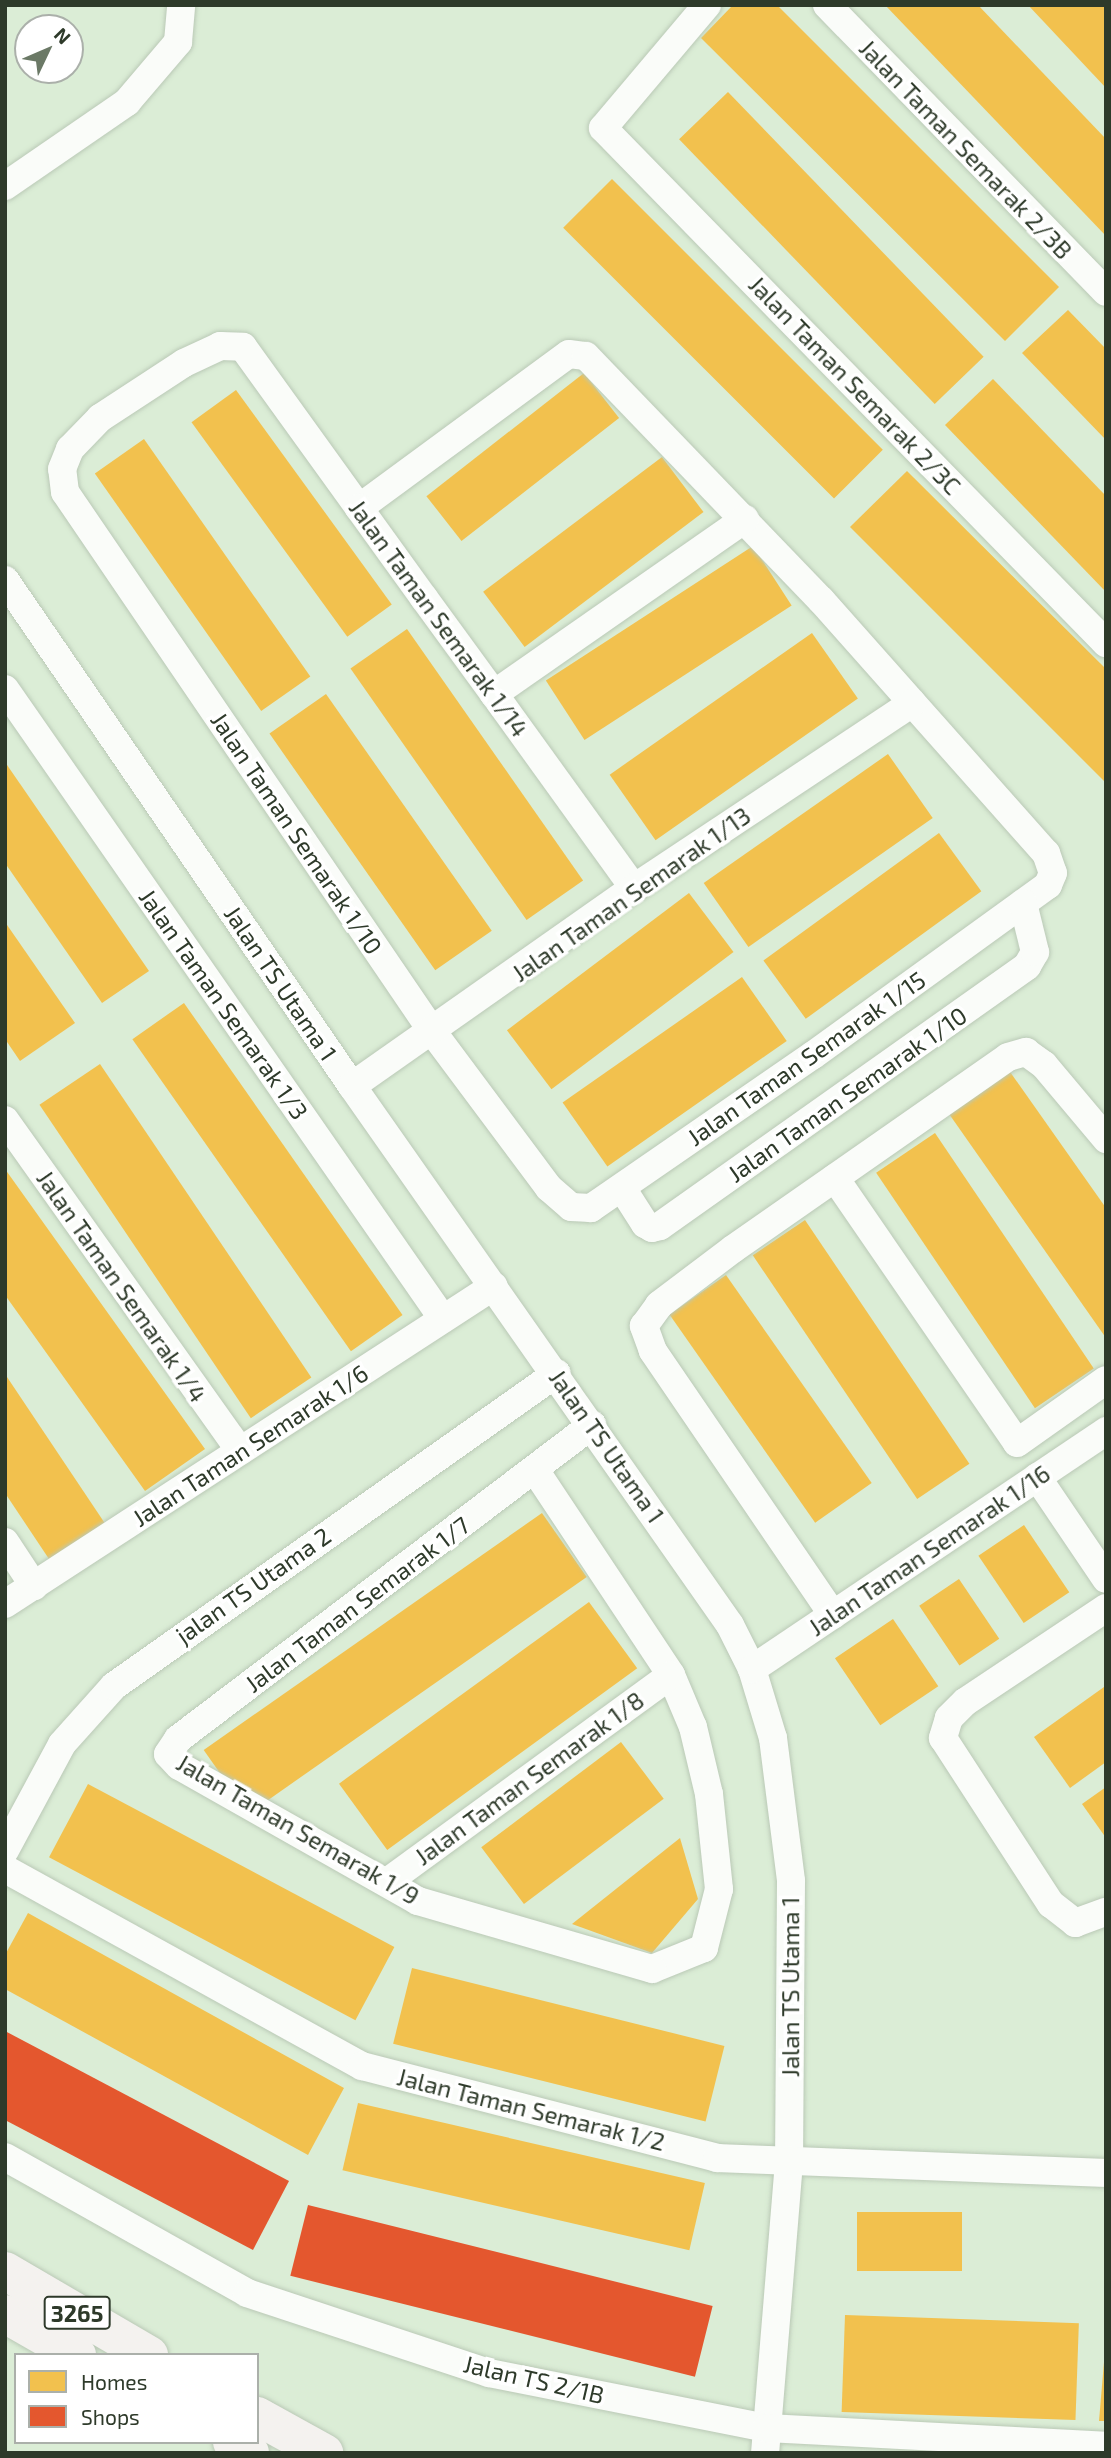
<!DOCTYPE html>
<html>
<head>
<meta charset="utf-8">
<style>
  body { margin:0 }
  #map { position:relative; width:1111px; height:2458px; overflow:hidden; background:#dbedd6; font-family:"Exo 2",sans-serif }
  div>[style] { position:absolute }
  .homes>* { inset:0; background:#f2c14e; transform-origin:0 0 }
  .shops>* { inset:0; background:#e4572e; transform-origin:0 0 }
  .roads { filter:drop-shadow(0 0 2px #bac9b6) drop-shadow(0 0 2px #bac9b6) }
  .street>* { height:28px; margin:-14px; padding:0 14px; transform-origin:14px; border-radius:14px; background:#fafcf9 }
  .primary>* { height:38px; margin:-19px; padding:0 19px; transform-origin:19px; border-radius:19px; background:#f4f2ef }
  span { translate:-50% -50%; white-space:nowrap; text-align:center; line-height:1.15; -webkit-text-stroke:7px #fff; paint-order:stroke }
  .shield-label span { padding:2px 5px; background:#fff; border:2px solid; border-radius:5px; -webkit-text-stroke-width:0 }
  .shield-label { font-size:23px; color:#2e3a2a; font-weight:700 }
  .street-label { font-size:24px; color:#2e3a2a }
  .frame { position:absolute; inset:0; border:7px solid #2e3a2a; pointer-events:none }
  .legend { position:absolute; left:14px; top:2353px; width:245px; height:91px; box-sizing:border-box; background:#fff; border:2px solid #abb0aa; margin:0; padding:9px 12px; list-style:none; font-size:21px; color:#2e3a2a }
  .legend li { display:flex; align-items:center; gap:14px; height:35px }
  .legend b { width:35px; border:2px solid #abb0aa }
  .north { position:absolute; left:14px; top:14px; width:70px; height:70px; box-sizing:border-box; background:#fff; border:2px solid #abb0aa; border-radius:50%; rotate:46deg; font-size:19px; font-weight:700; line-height:28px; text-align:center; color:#2e3a2a }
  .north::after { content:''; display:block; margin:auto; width:24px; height:32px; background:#6b7966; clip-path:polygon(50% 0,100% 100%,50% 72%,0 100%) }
</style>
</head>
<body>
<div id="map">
  <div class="homes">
    <i style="clip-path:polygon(733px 5px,777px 5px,1059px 287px,1005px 341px,701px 38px)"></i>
    <i style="clip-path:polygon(885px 5px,978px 5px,1106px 139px,1106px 236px)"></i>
    <i style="clip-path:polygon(1028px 5px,1106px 5px,1106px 88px)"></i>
    <i style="left:728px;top:92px;width:368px;height:68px;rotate:46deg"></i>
    <i style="left:612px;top:179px;width:383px;height:69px;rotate:45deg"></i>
    <i style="clip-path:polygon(1068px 310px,1106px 349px,1106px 440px,1022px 353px)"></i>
    <i style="left:584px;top:373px;width:57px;height:200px;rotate:52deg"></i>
    <i style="clip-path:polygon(993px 379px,1106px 496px,1106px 592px,945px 425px)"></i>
    <i style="left:236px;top:390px;width:265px;height:55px;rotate:54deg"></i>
    <i style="left:144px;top:439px;width:290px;height:60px;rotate:55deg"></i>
    <i style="left:662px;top:457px;width:69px;height:224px;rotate:53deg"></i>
    <i style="clip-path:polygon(907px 471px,1106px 669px,1106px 783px,850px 527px)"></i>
    <i style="left:753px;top:546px;width:71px;height:247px;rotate:57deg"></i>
    <i style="left:407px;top:629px;width:307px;height:69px;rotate:55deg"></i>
    <i style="left:812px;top:633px;width:80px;height:247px;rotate:55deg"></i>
    <i style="left:326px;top:694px;width:289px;height:69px;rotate:55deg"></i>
    <i style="left:888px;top:754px;width:78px;height:225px;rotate:55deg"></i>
    <i style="clip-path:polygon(5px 762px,149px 971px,102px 1003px,5px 863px)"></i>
    <i style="left:939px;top:833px;width:72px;height:217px;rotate:54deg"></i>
    <i style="left:689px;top:893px;width:74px;height:228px;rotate:53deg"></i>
    <i style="clip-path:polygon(5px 922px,75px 1023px,20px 1061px,5px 1039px)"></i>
    <i style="left:742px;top:977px;width:78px;height:219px;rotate:55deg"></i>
    <i style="left:184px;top:1003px;width:381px;height:63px;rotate:55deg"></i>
    <i style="left:100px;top:1064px;width:378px;height:73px;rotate:56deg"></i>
    <i style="clip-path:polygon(1008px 1069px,1106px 1208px,1106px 1338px,947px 1111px)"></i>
    <i style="left:935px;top:1133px;width:284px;height:71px;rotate:56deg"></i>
    <i style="clip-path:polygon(5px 1169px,205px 1449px,145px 1491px,5px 1295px)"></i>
    <i style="left:805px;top:1220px;width:294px;height:63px;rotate:56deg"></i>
    <i style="left:726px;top:1275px;width:254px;height:69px;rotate:55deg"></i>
    <i style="clip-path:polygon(5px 1374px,106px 1525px,51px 1562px,5px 1493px)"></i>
    <i style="left:542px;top:1513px;width:78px;height:413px;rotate:55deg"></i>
    <i style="left:1024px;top:1525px;width:81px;height:55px;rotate:56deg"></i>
    <i style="left:959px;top:1579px;width:72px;height:48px;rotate:56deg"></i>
    <i style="left:589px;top:1602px;width:82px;height:309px;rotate:54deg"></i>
    <i style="left:893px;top:1619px;width:81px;height:70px;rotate:56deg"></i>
    <i style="clip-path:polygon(1104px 1687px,1106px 1762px,1070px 1788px,1034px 1737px)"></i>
    <i style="left:621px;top:1742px;width:71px;height:175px;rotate:53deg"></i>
    <i style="left:88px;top:1784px;width:347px;height:83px;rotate:28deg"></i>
    <i style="clip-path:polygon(1106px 1787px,1106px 1838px,1082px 1804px)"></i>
    <i style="clip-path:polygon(680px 1838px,698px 1899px,652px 1953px,572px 1924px)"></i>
    <i style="clip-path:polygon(28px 1913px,344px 2088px,308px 2155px,5px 1989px,5px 1955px)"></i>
    <i style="left:412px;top:1968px;width:322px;height:78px;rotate:14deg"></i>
    <i style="left:358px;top:2103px;width:356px;height:69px;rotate:13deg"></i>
    <i style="left:857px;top:2212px;width:105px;height:59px"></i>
    <i style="left:845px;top:2315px;width:234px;height:97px;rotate:2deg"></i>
    <i style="clip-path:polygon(1104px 2362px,1106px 2362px,1106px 2421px,1099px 2421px)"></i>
  </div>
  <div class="shops">
    <i style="clip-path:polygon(5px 2031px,289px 2181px,253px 2250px,5px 2120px)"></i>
    <i style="left:308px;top:2205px;width:417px;height:73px;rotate:14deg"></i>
  </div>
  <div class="roads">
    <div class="street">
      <i style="left:707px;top:5px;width:161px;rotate:130.2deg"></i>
      <i style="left:603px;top:128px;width:720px;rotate:45.68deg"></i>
      <i style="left:827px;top:5px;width:400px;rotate:45.8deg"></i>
      <i style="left:5px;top:186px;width:148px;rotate:-34.5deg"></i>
      <i style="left:127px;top:102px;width:79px;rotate:-49.6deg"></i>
      <i style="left:178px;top:42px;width:37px;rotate:-85deg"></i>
      <i style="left:359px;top:508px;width:260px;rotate:-36.3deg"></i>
      <i style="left:569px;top:354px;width:17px;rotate:7deg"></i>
      <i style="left:586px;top:356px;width:339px;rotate:46.1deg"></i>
      <i style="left:821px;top:600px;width:339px;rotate:48.4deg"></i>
      <i style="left:1046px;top:853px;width:21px;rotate:71deg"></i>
      <i style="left:1053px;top:873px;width:13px;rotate:113deg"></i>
      <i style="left:1048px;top:885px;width:290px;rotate:144.1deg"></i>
      <i style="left:813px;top:1055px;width:270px;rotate:145.4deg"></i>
      <i style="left:591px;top:1208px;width:20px;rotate:-177deg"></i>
      <i style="left:571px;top:1207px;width:29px;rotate:-139deg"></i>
      <i style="left:549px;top:1188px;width:196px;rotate:-126.7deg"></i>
      <i style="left:432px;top:1031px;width:652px;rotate:-124.25deg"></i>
      <i style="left:65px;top:492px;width:23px;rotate:-97deg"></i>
      <i style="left:62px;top:469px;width:22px;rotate:-68deg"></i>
      <i style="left:70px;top:449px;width:43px;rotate:-45.9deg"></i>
      <i style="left:100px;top:418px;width:100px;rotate:-33.2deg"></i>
      <i style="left:184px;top:363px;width:40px;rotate:-25deg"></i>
      <i style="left:220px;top:346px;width:23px;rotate:2deg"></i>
      <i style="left:243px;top:347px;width:198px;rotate:54.2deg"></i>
      <i style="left:359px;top:508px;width:111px;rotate:54.2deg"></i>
      <i style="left:424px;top:598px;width:119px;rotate:53.9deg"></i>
      <i style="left:494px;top:694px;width:239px;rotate:54.2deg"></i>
      <i style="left:5px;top:580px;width:614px;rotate:55.56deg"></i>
      <i style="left:352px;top:1086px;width:658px;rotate:54.96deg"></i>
      <i style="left:730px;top:1625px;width:49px;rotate:63.4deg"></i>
      <i style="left:752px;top:1669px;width:72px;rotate:73.1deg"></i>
      <i style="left:773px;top:1738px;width:144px;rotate:82.8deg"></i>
      <i style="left:791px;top:1881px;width:281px;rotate:90.4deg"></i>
      <i style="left:789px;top:2162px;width:292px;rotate:94.7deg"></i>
      <i style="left:5px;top:689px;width:767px;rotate:55.19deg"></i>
      <i style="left:494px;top:694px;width:306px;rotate:-34.9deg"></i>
      <i style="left:352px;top:1086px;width:345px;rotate:-35.1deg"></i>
      <i style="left:634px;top:888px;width:334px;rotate:-33.6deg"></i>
      <i style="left:5px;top:1120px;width:406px;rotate:54.6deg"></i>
      <i style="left:835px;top:1178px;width:321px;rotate:55.5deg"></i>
      <i style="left:1017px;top:1443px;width:109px;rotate:-35.3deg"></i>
      <i style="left:622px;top:1188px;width:43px;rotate:57.4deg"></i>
      <i style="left:645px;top:1224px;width:8px;rotate:30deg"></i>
      <i style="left:652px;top:1228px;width:8px;rotate:-14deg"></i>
      <i style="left:660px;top:1226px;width:450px;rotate:-35.3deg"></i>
      <i style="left:1027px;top:966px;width:16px;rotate:-60deg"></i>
      <i style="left:1035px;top:952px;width:50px;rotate:-103.8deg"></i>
      <i style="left:535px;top:1470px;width:246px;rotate:56.4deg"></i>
      <i style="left:671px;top:1675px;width:56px;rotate:67.1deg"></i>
      <i style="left:693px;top:1727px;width:69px;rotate:76.6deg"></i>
      <i style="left:709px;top:1794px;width:96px;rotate:84deg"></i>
      <i style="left:719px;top:1889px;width:61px;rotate:104.3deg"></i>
      <i style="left:704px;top:1948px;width:56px;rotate:158deg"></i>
      <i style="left:652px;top:1969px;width:244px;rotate:-163.8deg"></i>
      <i style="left:418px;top:1901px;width:274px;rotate:-150.5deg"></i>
      <i style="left:179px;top:1766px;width:16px;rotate:-133deg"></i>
      <i style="left:168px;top:1754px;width:18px;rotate:-56deg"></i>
      <i style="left:178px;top:1739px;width:520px;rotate:-37.18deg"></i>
      <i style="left:1037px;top:1477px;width:123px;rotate:55.9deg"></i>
      <i style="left:5px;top:1542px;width:53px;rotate:56.6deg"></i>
      <i style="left:5px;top:1604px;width:583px;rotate:-33.04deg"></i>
      <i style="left:1106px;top:1608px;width:169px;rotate:146.3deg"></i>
      <i style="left:965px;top:1702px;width:23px;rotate:135deg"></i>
      <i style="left:949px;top:1718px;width:21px;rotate:107deg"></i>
      <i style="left:943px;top:1738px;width:198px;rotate:57deg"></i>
      <i style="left:1051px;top:1904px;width:31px;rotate:38deg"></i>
      <i style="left:1075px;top:1923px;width:33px;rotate:-20deg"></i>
      <i style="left:833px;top:1615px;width:320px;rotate:-124.3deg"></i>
      <i style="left:653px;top:1351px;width:27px;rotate:-110deg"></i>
      <i style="left:644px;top:1326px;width:26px;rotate:-54deg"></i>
      <i style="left:659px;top:1305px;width:93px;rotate:-37.1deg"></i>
      <i style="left:733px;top:1249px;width:335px;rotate:-34.9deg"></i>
      <i style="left:1008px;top:1057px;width:19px;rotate:-16deg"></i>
      <i style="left:1026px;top:1052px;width:22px;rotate:36deg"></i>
      <i style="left:1044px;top:1065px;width:97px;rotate:50deg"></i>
      <i style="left:752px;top:1669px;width:427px;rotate:-33.9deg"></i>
      <i style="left:5px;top:1850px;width:120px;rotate:-61.7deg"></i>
      <i style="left:62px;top:1744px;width:78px;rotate:-48.1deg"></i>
      <i style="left:114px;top:1686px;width:542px;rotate:-35.24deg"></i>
      <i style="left:5px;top:1869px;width:408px;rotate:28.9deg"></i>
      <i style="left:362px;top:2066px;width:367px;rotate:14.5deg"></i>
      <i style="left:717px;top:2158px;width:389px;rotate:2.2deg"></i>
      <i style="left:387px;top:1882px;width:351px;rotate:-36.1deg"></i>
      <i style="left:5px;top:2157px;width:278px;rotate:29.3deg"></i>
      <i style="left:247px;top:2293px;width:255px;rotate:18.3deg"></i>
      <i style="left:489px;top:2373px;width:283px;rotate:11.2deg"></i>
      <i style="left:767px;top:2428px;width:339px;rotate:3deg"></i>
    </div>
    <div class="primary">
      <i style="left:5px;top:2271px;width:167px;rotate:30.3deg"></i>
      <i style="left:5px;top:2314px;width:83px;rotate:29.7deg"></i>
      <i style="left:257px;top:2416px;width:77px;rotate:28.9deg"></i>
      <i style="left:232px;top:2442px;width:21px;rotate:31deg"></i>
    </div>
  </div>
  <div class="shield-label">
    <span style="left:77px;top:2313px">3265</span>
  </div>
  <div class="street-label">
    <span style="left:966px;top:149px;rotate:46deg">Jalan Taman Semarak 2/3B</span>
    <span style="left:855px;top:385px;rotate:46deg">Jalan Taman Semarak 2/3C</span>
    <span style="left:439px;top:618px;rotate:54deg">Jalan Taman Semarak 1/14</span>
    <span style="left:297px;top:833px;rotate:56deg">Jalan Taman Semarak 1/10</span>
    <span style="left:631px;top:894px;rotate:-35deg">Jalan Taman Semarak 1/13</span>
    <span style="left:281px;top:983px;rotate:56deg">Jalan TS Utama 1</span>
    <span style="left:224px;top:1004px;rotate:55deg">Jalan Taman Semarak 1/3</span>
    <span style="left:806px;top:1058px;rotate:-35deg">Jalan Taman Semarak 1/15</span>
    <span style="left:847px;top:1094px;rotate:-35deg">Jalan Taman Semarak 1/10</span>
    <span style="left:122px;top:1286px;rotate:55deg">Jalan Taman Semarak 1/4</span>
    <span style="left:250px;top:1445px;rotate:-33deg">Jalan Taman Semarak 1/6</span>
    <span style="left:607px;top:1446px;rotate:55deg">Jalan TS Utama 1</span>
    <span style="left:929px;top:1550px;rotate:-34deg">Jalan Taman Semarak 1/16</span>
    <span style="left:253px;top:1585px;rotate:-35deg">jalan TS Utama 2</span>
    <span style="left:357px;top:1604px;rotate:-37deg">Jalan Taman Semarak 1/7</span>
    <span style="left:529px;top:1778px;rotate:-36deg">Jalan Taman Semarak 1/8</span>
    <span style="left:298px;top:1829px;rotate:30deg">Jalan Taman Semarak 1/9</span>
    <span style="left:790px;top:1987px;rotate:-90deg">Jalan TS Utama 1</span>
    <span style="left:531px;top:2109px;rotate:14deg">Jalan Taman Semarak 1/2</span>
    <span style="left:534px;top:2379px;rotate:13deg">Jalan TS 2/1B</span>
  </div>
  <div class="frame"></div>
  <ul class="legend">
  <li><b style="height:19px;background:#f2c14e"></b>Homes</li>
  <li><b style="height:19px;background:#e4572e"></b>Shops</li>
  </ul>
  <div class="north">N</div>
</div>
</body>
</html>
